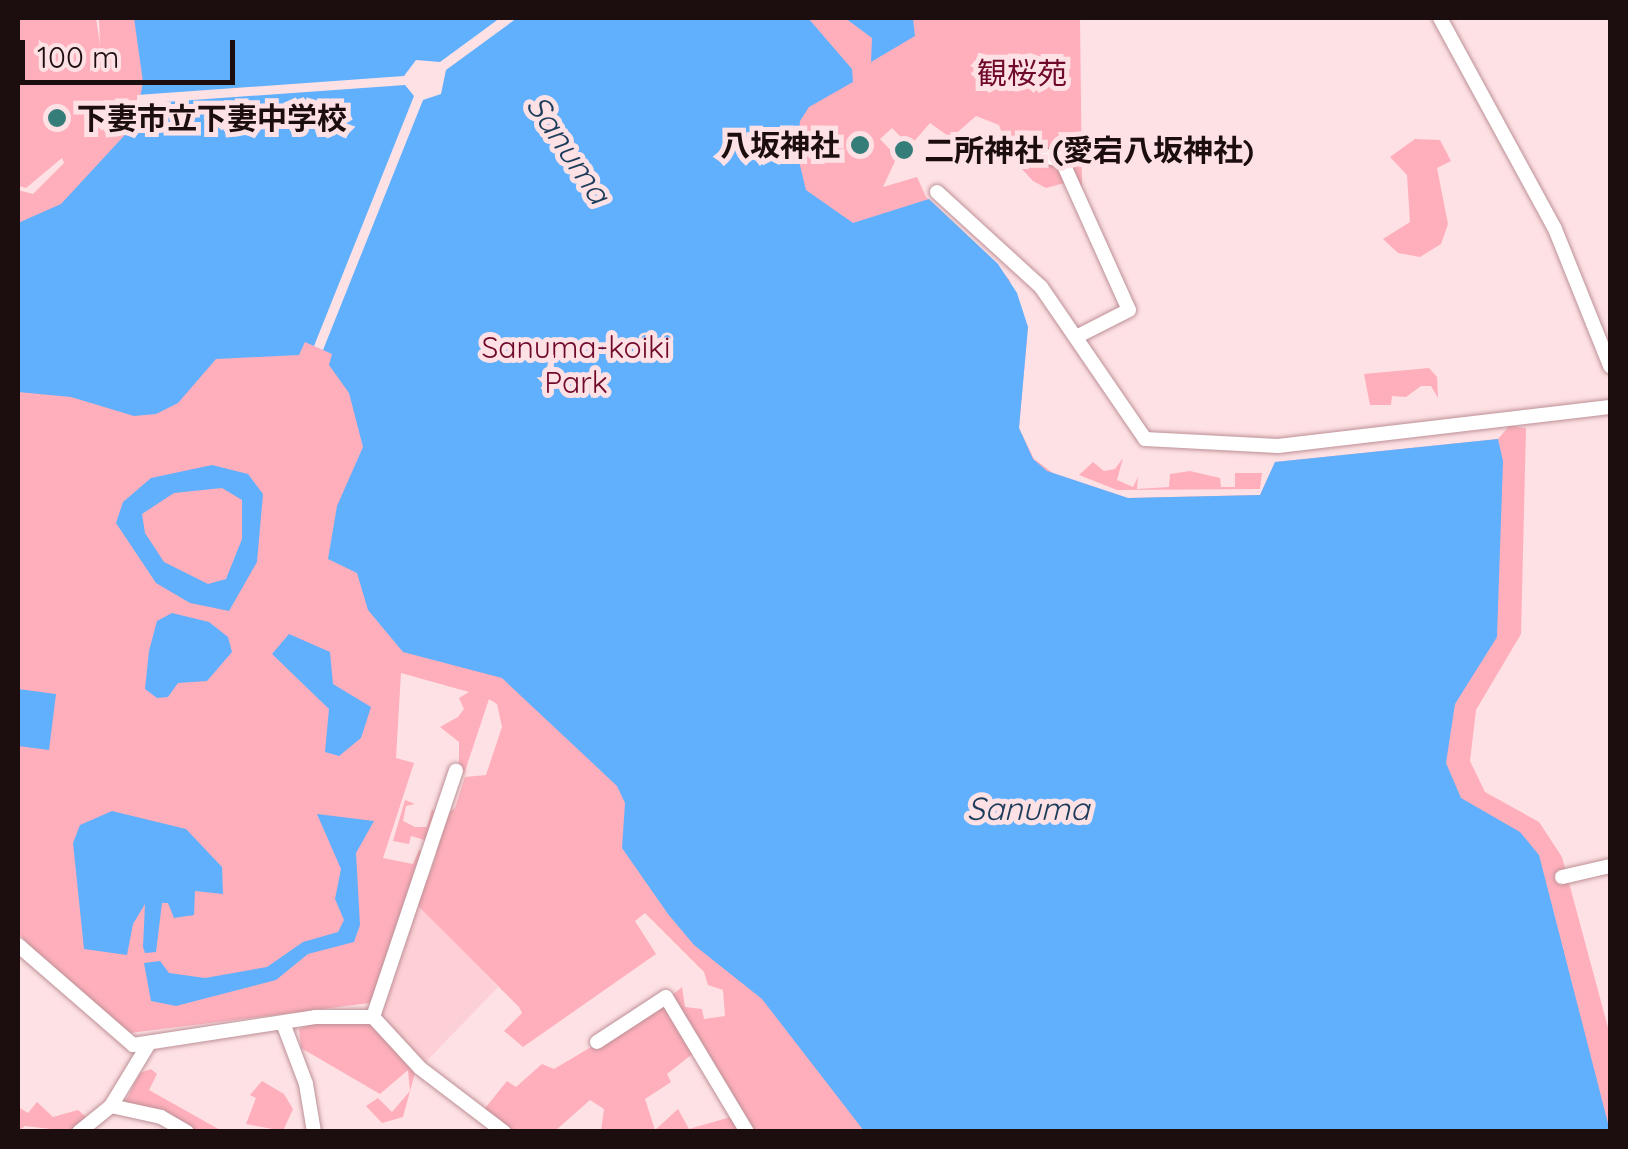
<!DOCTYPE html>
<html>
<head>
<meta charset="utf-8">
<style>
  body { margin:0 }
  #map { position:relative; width:1628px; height:1149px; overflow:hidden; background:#fee1e4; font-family:Quicksand,"Noto Sans JP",sans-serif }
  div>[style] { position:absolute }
  .built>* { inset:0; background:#fdd0d6 }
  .green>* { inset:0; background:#feafbb }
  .water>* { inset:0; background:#60b0fd }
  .pier>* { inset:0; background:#fee1e4 }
  .roads { filter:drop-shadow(0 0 2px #bc9096) drop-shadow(0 0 2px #bc9096) }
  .street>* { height:14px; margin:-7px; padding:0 7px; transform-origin:7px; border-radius:7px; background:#fff }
  .dots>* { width:28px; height:28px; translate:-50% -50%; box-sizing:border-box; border:5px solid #fee1e4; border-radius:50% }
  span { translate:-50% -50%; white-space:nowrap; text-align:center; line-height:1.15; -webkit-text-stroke:10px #fee1e4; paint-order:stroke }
  .park-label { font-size:30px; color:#6f092c }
  .poi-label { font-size:30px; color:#1c0d0f; font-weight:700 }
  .left { translate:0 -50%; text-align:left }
  .right { translate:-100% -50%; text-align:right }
  .water-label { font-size:32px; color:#1c3c5b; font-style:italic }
  .frame { position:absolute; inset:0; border:20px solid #1c0d0f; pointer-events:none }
  .scale { position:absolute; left:20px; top:40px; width:215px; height:45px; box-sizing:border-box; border:5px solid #1c0d0f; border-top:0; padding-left:12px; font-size:30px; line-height:35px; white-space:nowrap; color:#1c0d0f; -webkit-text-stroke:8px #fee1e4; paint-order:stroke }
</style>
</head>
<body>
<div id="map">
  <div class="built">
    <i style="clip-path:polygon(417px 905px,498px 987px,420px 1068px,373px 1017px)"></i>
  </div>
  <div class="green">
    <i style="clip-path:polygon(evenodd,18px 18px,96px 18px,100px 45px,99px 18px,1080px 18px,1082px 189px,1072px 181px,1046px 188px,1033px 181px,1010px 156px,999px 125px,976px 116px,951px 138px,930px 123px,910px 146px,892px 128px,880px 139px,897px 157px,883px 187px,917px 177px,926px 197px,1009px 279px,1028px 327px,1019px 428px,1034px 459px,1053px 473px,1128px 498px,1260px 495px,1275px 462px,1498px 439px,1509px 426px,1526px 428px,1521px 634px,1476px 710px,1470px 761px,1485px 792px,1539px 822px,1562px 857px,1610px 1035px,1610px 1131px,752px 1131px,671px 996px,682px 987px,685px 1007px,702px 1009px,704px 1019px,725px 1016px,723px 990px,708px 985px,704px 972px,645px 913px,635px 921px,656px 954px,523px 1047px,504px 1031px,522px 1013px,519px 1007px,417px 905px,370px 1003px,130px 1033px,76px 993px,18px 933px,18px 190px,33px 194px,64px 163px,62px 158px,26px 188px,18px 186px,18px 18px,401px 673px,469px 692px,459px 698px,464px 709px,458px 717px,440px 727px,459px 742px,459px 772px,464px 774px,489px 699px,497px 704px,502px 727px,486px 775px,465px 777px,455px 808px,440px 817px,432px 809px,427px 827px,415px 827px,403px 821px,406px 806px,415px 804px,405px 800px,393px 841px,409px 844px,411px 836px,431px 842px,437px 853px,427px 881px,416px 883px,427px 854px,419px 850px,413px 864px,383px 858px,414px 763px,396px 758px,401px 673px)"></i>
    <i style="clip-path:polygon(1415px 139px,1440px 140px,1451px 161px,1437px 168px,1448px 224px,1441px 244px,1420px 257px,1398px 253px,1383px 239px,1410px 222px,1407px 175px,1390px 157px)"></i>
    <i style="clip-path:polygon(1429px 368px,1437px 377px,1438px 398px,1431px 386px,1421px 386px,1406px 397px,1392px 396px,1391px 405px,1370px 405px,1364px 374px)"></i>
    <i style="clip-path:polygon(1123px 458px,1117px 480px,1133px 487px,1138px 477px,1137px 489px,1169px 487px,1170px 474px,1190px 471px,1220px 478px,1221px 487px,1235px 487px,1235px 473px,1262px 473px,1260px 489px,1117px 490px,1079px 475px,1093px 462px,1104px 471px,1115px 469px)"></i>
    <i style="clip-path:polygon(664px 1004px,695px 1052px,667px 1074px,671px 1082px,645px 1099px,655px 1130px,678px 1109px,689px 1129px,734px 1116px,742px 1131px,601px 1131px,604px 1109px,590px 1100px,555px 1131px,513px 1131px,482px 1112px,507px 1081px,516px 1087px,542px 1064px,554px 1069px)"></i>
    <i style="clip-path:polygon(314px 1023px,373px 1024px,416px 1069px,403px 1117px,382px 1123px,366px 1106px,378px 1098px,392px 1112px,410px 1091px,408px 1070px,380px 1094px,301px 1048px,299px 1029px)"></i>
    <i style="clip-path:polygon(151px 1069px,157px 1074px,149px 1090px,222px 1131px,193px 1131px,123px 1106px,140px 1073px)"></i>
    <i style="clip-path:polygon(262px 1081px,284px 1094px,293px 1109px,283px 1131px,246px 1124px,256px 1098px,250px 1095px)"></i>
    <i style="clip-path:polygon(37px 1102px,53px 1117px,78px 1110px,88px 1119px,68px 1131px,25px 1126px,18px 1131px,18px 1107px,28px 1113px)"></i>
  </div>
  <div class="water">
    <i style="clip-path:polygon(134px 18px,808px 18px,852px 69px,853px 82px,809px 107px,800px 121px,797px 153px,806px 190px,853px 223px,929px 199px,998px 264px,1017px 293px,1028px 327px,1019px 428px,1033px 459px,1047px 471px,1128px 498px,1260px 495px,1275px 462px,1498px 439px,1503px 461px,1497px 637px,1455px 704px,1446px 763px,1461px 798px,1520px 832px,1539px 855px,1610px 1131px,864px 1131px,762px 999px,694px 945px,668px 914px,622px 848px,625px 803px,617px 786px,502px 678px,403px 652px,368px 610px,357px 573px,328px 559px,337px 506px,363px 447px,349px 393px,329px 365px,332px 354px,305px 342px,299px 355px,216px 359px,178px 403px,156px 414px,134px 416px,71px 397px,18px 392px,18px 223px,61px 204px,135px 124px,143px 82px)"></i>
    <i style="clip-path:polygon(845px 18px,913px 18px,915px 36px,871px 62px,872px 38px)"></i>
    <i style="clip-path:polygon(evenodd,212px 465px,248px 474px,263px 494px,257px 562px,229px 611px,190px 603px,156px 583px,116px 523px,123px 502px,151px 478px,212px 465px,222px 488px,242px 500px,242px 539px,226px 579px,208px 584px,164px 562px,145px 533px,142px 514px,174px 493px,222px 488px)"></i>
    <i style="clip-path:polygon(172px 613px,209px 622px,228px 637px,232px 652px,207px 681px,178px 683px,168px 697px,157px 698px,145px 689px,149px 651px,157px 621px)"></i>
    <i style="clip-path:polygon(289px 634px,330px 652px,333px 684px,371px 707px,361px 738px,339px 756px,325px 752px,329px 709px,272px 654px)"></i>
    <i style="clip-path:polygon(18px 689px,56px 694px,49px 750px,18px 746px)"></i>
    <i style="clip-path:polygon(112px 811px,186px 829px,222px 867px,223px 894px,195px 891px,194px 915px,174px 918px,168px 903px,162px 903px,156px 952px,145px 953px,143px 947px,145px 904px,133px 924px,127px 955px,84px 949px,73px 843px,80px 825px)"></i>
    <i style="clip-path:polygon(317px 814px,374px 821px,356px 853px,360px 925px,354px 942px,308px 954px,276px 980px,176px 1006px,151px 1001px,144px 963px,160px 961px,169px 973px,205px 978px,267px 967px,303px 942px,338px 932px,344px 920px,335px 899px,341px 869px)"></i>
  </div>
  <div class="pier">
    <i style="clip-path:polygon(500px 18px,517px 18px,446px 70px,441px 94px,423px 100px,323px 350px,314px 346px,414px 96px,405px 85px,137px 104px,137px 95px,404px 76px,416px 60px,440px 62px)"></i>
  </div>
  <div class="roads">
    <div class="street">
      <i style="left:1440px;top:18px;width:240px;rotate:61.4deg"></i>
      <i style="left:1555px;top:229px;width:148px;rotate:68.1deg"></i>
      <i style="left:1026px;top:150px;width:38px;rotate:17deg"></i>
      <i style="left:1062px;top:161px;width:163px;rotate:65.8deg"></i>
      <i style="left:1129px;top:310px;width:57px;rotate:153deg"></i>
      <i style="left:937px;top:192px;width:141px;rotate:42.4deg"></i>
      <i style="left:1041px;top:287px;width:184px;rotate:55.6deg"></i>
      <i style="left:1145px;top:439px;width:133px;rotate:3deg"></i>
      <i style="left:1278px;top:446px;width:334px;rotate:-6.7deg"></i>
      <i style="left:1562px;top:877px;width:49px;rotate:-12.9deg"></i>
      <i style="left:18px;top:945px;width:152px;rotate:41deg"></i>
      <i style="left:133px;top:1045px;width:184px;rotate:-8.7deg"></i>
      <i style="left:315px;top:1017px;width:58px"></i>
      <i style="left:373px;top:1017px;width:69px;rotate:47.3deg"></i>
      <i style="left:420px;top:1068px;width:106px;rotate:37.3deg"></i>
      <i style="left:373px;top:1017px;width:260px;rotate:-71.4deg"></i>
      <i style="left:283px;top:1023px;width:65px;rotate:69.3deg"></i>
      <i style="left:306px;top:1084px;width:49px;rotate:80.5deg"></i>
      <i style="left:597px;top:1042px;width:82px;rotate:-33.1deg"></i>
      <i style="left:666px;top:997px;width:157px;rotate:59deg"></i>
      <i style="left:111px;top:1106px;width:51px;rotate:12.4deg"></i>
      <i style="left:161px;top:1117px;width:30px;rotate:30deg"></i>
      <i style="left:79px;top:1132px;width:41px;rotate:-39.1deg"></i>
      <i style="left:111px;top:1106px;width:71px;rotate:-58.8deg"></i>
    </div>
  </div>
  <div class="dots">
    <i style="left:57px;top:118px;background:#357d78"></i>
    <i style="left:860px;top:145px;background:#357d78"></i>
    <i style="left:904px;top:150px;background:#357d78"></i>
  </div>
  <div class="park-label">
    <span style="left:1022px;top:73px">観桜苑</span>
    <span style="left:576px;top:364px">Sanuma-koiki<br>Park</span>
  </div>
  <div class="poi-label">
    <span class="left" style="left:77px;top:118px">下妻市立下妻中学校</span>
    <span class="right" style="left:840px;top:145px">八坂神社</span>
    <span class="left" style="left:924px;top:150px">二所神社 (愛宕八坂神社)</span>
  </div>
  <div class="water-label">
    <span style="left:569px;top:149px;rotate:56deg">Sanuma</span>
    <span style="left:1028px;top:808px">Sanuma</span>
  </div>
  <div class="frame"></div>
  <div class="scale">100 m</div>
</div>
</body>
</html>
